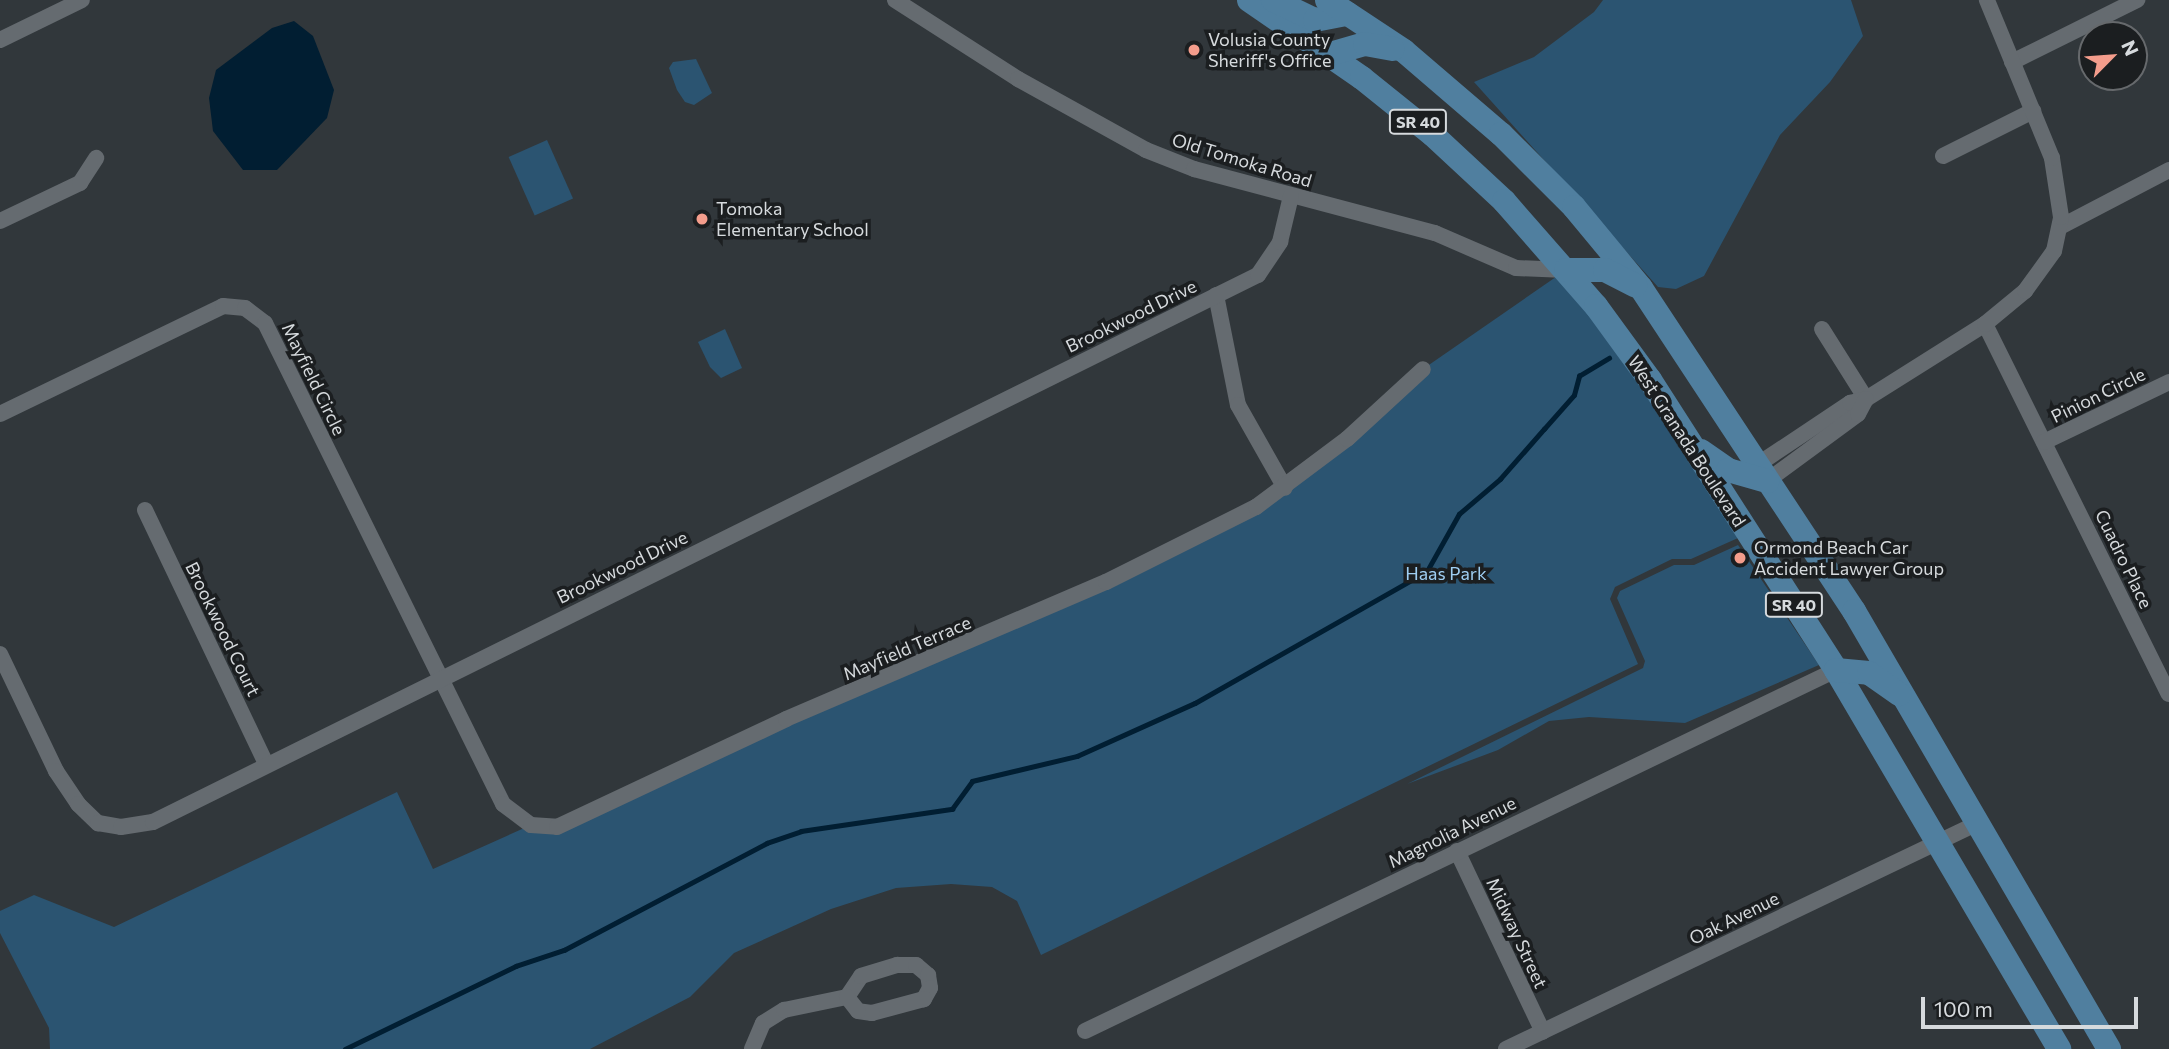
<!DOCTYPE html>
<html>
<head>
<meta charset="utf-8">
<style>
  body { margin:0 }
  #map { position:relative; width:2169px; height:1049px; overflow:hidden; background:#31373b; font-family:Commissioner,sans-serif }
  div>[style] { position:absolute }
  .green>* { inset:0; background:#2b5471; transform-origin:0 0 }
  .water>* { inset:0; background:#011e32 }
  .stream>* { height:4.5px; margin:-2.25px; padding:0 2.25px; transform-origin:2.25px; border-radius:2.25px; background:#011e32 }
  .street>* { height:16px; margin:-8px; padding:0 8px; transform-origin:8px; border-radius:8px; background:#656b70 }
  .primary>* { height:24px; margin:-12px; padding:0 12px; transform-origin:12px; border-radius:12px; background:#507f9f }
  .dots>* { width:19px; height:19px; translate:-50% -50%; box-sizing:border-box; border:4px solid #1b1e20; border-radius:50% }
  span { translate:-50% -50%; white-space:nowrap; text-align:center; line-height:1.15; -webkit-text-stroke:7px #1b1e20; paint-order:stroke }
  .shield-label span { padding:2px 5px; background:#1b1e20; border:2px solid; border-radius:5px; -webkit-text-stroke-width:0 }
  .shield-label { font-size:16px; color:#d6dadd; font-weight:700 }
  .poi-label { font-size:18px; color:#d6dadd }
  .left { translate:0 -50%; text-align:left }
  .street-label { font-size:18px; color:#d6dadd }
  .park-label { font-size:18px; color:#9fcef2 }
  .north { position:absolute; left:2078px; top:21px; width:70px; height:70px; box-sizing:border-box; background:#1b1e20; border:2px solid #66696c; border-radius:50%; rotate:65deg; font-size:19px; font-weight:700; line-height:28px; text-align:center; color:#d6dadd }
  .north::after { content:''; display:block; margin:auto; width:24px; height:32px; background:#f49d8c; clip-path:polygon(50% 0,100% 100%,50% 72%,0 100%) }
  .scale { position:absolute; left:1921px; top:997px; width:217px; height:32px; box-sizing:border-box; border:4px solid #d6dadd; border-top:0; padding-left:9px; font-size:21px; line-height:24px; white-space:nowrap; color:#d6dadd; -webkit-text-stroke:5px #1b1e20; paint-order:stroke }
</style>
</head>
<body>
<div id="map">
  <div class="green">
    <i style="clip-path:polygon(1603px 0,1851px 0,1863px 36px,1830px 82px,1780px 135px,1704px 276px,1676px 289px,1658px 287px,1474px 82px,1534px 57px,1594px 12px)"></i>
    <i style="clip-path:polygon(696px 59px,712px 93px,694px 105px,685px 102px,677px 90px,669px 68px,673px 62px)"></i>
    <i style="left:547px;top:140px;width:64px;height:42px;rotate:66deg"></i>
    <i style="clip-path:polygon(1566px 270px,1747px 534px,1691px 559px,1672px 559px,1615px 587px,1610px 599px,1638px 664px,1041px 955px,1017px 901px,992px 887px,951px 884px,896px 888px,831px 909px,734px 953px,690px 997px,590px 1049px,50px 1049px,49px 1028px,0 933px,0 911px,34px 895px,114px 927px,397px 792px,433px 869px,531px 825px,557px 827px,1256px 507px,1423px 369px)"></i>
    <i style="clip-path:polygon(725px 329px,742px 368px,721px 378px,710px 367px,698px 342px)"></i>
    <i style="clip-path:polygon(1738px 545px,1819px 665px,1685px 723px,1589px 717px,1549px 721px,1498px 750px,1407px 784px,1643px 668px,1645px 661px,1617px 598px,1620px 591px,1674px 565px,1694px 565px)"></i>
  </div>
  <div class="water">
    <i style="clip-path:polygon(294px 21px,313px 36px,334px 90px,327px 118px,277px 170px,243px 170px,213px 131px,209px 98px,216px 70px,272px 28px)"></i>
  </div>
  <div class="stream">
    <i style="left:345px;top:1049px;width:190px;rotate:-25.9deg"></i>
    <i style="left:516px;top:966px;width:51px;rotate:-18.4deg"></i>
    <i style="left:564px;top:950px;width:229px;rotate:-27.8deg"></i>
    <i style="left:767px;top:843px;width:36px;rotate:-19deg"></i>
    <i style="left:801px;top:831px;width:153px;rotate:-8.3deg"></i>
    <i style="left:952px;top:809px;width:34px;rotate:-54deg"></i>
    <i style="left:972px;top:781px;width:108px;rotate:-13.4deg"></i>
    <i style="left:1077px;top:756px;width:129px;rotate:-24.2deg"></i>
    <i style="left:1195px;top:703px;width:267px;rotate:-29.6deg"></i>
    <i style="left:1427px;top:571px;width:65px;rotate:-60.7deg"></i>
    <i style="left:1459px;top:514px;width:54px;rotate:-40.5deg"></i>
    <i style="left:1500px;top:479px;width:67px;rotate:-48.7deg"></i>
    <i style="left:1544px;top:429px;width:45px;rotate:-48.6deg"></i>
    <i style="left:1574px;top:395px;width:20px;rotate:-75deg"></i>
    <i style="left:1579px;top:376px;width:35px;rotate:-31deg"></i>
  </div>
  <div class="street">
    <i style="left:895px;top:0;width:146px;rotate:32.7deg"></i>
    <i style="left:1018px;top:79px;width:146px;rotate:29deg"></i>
    <i style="left:1146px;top:150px;width:52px;rotate:21.6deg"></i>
    <i style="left:1194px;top:169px;width:249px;rotate:14.9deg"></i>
    <i style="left:1435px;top:233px;width:88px;rotate:23.4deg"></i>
    <i style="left:1516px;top:268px;width:50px;rotate:2.3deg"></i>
    <i style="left:0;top:40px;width:91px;rotate:-26deg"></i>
    <i style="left:2012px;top:62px;width:140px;rotate:-26.4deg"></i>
    <i style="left:1943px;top:156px;width:101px;rotate:-26.6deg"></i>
    <i style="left:0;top:221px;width:89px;rotate:-25.4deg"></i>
    <i style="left:80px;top:183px;width:30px;rotate:-57deg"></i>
    <i style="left:2060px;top:227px;width:123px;rotate:-27.6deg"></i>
    <i style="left:1216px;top:295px;width:112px;rotate:78.7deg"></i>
    <i style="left:1238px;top:405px;width:95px;rotate:60.5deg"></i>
    <i style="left:1985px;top:324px;width:413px;rotate:63.6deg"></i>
    <i style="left:1822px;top:329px;width:83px;rotate:57.8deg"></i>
    <i style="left:0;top:414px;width:248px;rotate:-25.8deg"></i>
    <i style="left:223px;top:306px;width:22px;rotate:5deg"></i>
    <i style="left:245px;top:308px;width:25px;rotate:37deg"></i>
    <i style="left:265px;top:323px;width:537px;rotate:63.67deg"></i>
    <i style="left:503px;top:804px;width:35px;rotate:37deg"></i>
    <i style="left:531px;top:825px;width:26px;rotate:4deg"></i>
    <i style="left:557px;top:827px;width:253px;rotate:-25.2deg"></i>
    <i style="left:786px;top:719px;width:348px;rotate:-23.2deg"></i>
    <i style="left:1106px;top:582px;width:168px;rotate:-26.6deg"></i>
    <i style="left:1256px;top:507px;width:114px;rotate:-36.8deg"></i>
    <i style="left:1347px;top:439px;width:103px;rotate:-42.6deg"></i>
    <i style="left:2044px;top:442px;width:139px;rotate:-25.6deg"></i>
    <i style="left:1757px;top:465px;width:112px;rotate:-33.7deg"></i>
    <i style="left:1850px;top:403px;width:16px;rotate:-14deg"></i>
    <i style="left:1866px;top:399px;width:141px;rotate:-32.2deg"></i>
    <i style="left:1985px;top:324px;width:52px;rotate:-39.5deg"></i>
    <i style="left:2025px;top:291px;width:49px;rotate:-54.1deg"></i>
    <i style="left:2054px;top:251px;width:35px;rotate:-78deg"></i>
    <i style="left:2061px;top:217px;width:60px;rotate:-98.7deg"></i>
    <i style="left:2052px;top:158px;width:171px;rotate:-112.4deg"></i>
    <i style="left:1767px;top:481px;width:113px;rotate:-36.4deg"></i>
    <i style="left:1858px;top:414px;width:17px;rotate:-62deg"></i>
    <i style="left:145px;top:510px;width:281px;rotate:64.5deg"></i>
    <i style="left:0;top:654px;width:130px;rotate:64.4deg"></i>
    <i style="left:56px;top:771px;width:40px;rotate:56deg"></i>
    <i style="left:78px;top:804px;width:28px;rotate:44deg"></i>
    <i style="left:98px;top:823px;width:23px;rotate:10deg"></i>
    <i style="left:121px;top:827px;width:32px;rotate:-9deg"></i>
    <i style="left:153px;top:822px;width:1233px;rotate:-26.34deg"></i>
    <i style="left:1258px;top:275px;width:40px;rotate:-56deg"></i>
    <i style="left:1280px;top:242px;width:47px;rotate:-76.6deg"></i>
    <i style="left:1457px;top:851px;width:200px;rotate:64.6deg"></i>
    <i style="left:1085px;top:1031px;width:833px;rotate:-25.67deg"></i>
    <i style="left:752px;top:1049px;width:28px;rotate:-67deg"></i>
    <i style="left:763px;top:1023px;width:25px;rotate:-32deg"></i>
    <i style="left:784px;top:1010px;width:64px;rotate:-11.7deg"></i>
    <i style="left:847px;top:997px;width:25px;rotate:-56deg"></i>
    <i style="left:861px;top:976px;width:38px;rotate:-17deg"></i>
    <i style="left:897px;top:965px;width:19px"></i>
    <i style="left:916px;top:965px;width:16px;rotate:40deg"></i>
    <i style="left:928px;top:975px;width:13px;rotate:81deg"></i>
    <i style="left:930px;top:988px;width:13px;rotate:119deg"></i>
    <i style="left:924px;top:999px;width:54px;rotate:164.9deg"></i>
    <i style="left:872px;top:1013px;width:14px;rotate:-172deg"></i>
    <i style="left:858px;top:1011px;width:18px;rotate:-128deg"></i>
    <i style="left:1506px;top:1049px;width:523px;rotate:-25.59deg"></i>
  </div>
  <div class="primary">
    <i style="left:1249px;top:0;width:137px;rotate:34.6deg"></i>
    <i style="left:1362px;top:78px;width:91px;rotate:38.8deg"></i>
    <i style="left:1433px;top:135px;width:97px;rotate:42.9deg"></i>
    <i style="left:1504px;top:201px;width:140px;rotate:48.8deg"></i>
    <i style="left:1596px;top:306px;width:92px;rotate:53.9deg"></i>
    <i style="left:1650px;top:380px;width:345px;rotate:57.3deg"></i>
    <i style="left:1836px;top:670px;width:440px;rotate:59.5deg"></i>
    <i style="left:1273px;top:0;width:47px;rotate:25.5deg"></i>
    <i style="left:1315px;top:20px;width:33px;rotate:-11deg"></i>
    <i style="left:1327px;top:0;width:92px;rotate:33.5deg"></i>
    <i style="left:1404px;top:51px;width:128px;rotate:40.6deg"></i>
    <i style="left:1501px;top:134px;width:103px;rotate:45deg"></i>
    <i style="left:1574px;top:207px;width:105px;rotate:50.4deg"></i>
    <i style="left:1641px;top:288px;width:387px;rotate:56.6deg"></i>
    <i style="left:1854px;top:611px;width:507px;rotate:59.79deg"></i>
    <i style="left:1330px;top:54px;width:36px;rotate:-16deg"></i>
    <i style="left:1365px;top:44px;width:28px;rotate:10deg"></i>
    <i style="left:1566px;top:270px;width:39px"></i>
    <i style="left:1605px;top:270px;width:34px;rotate:27deg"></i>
    <i style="left:1701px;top:451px;width:33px;rotate:35deg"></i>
    <i style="left:1728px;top:470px;width:41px;rotate:15.8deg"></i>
    <i style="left:1836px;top:670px;width:33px;rotate:5deg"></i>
    <i style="left:1869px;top:673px;width:37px;rotate:35deg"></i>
  </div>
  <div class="dots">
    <i style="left:1194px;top:50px;background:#f49d8c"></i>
    <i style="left:702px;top:219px;background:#f49d8c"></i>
    <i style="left:1740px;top:558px;background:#f49d8c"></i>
  </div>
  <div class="shield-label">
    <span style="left:1418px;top:122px">SR 40</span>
    <span style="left:1794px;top:605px">SR 40</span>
  </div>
  <div class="poi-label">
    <span class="left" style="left:1208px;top:50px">Volusia County<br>Sheriff's Office</span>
    <span class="left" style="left:716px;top:219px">Tomoka<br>Elementary School</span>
    <span class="left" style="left:1754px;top:558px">Ormond Beach Car<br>Accident Lawyer Group</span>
  </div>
  <div class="street-label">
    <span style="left:1242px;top:160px;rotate:17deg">Old Tomoka Road</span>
    <span style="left:1131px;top:316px;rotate:-26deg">Brookwood Drive</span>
    <span style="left:314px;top:379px;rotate:64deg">Mayfield Circle</span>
    <span style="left:2098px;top:395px;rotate:-26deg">Pinion Circle</span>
    <span style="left:1687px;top:441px;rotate:57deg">West Granada Boulevard</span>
    <span style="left:2124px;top:559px;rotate:64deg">Cuadro Place</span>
    <span style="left:622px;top:567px;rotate:-26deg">Brookwood Drive</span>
    <span style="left:223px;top:629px;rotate:64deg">Brookwood Court</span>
    <span style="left:907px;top:648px;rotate:-23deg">Mayfield Terrace</span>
    <span style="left:1452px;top:832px;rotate:-26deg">Magnolia Avenue</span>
    <span style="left:1734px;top:918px;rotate:-26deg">Oak Avenue</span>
    <span style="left:1517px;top:933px;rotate:65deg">Midway Street</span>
  </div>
  <div class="park-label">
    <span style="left:1446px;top:573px">Haas Park</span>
  </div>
  <div class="north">N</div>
  <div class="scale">100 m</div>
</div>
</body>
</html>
